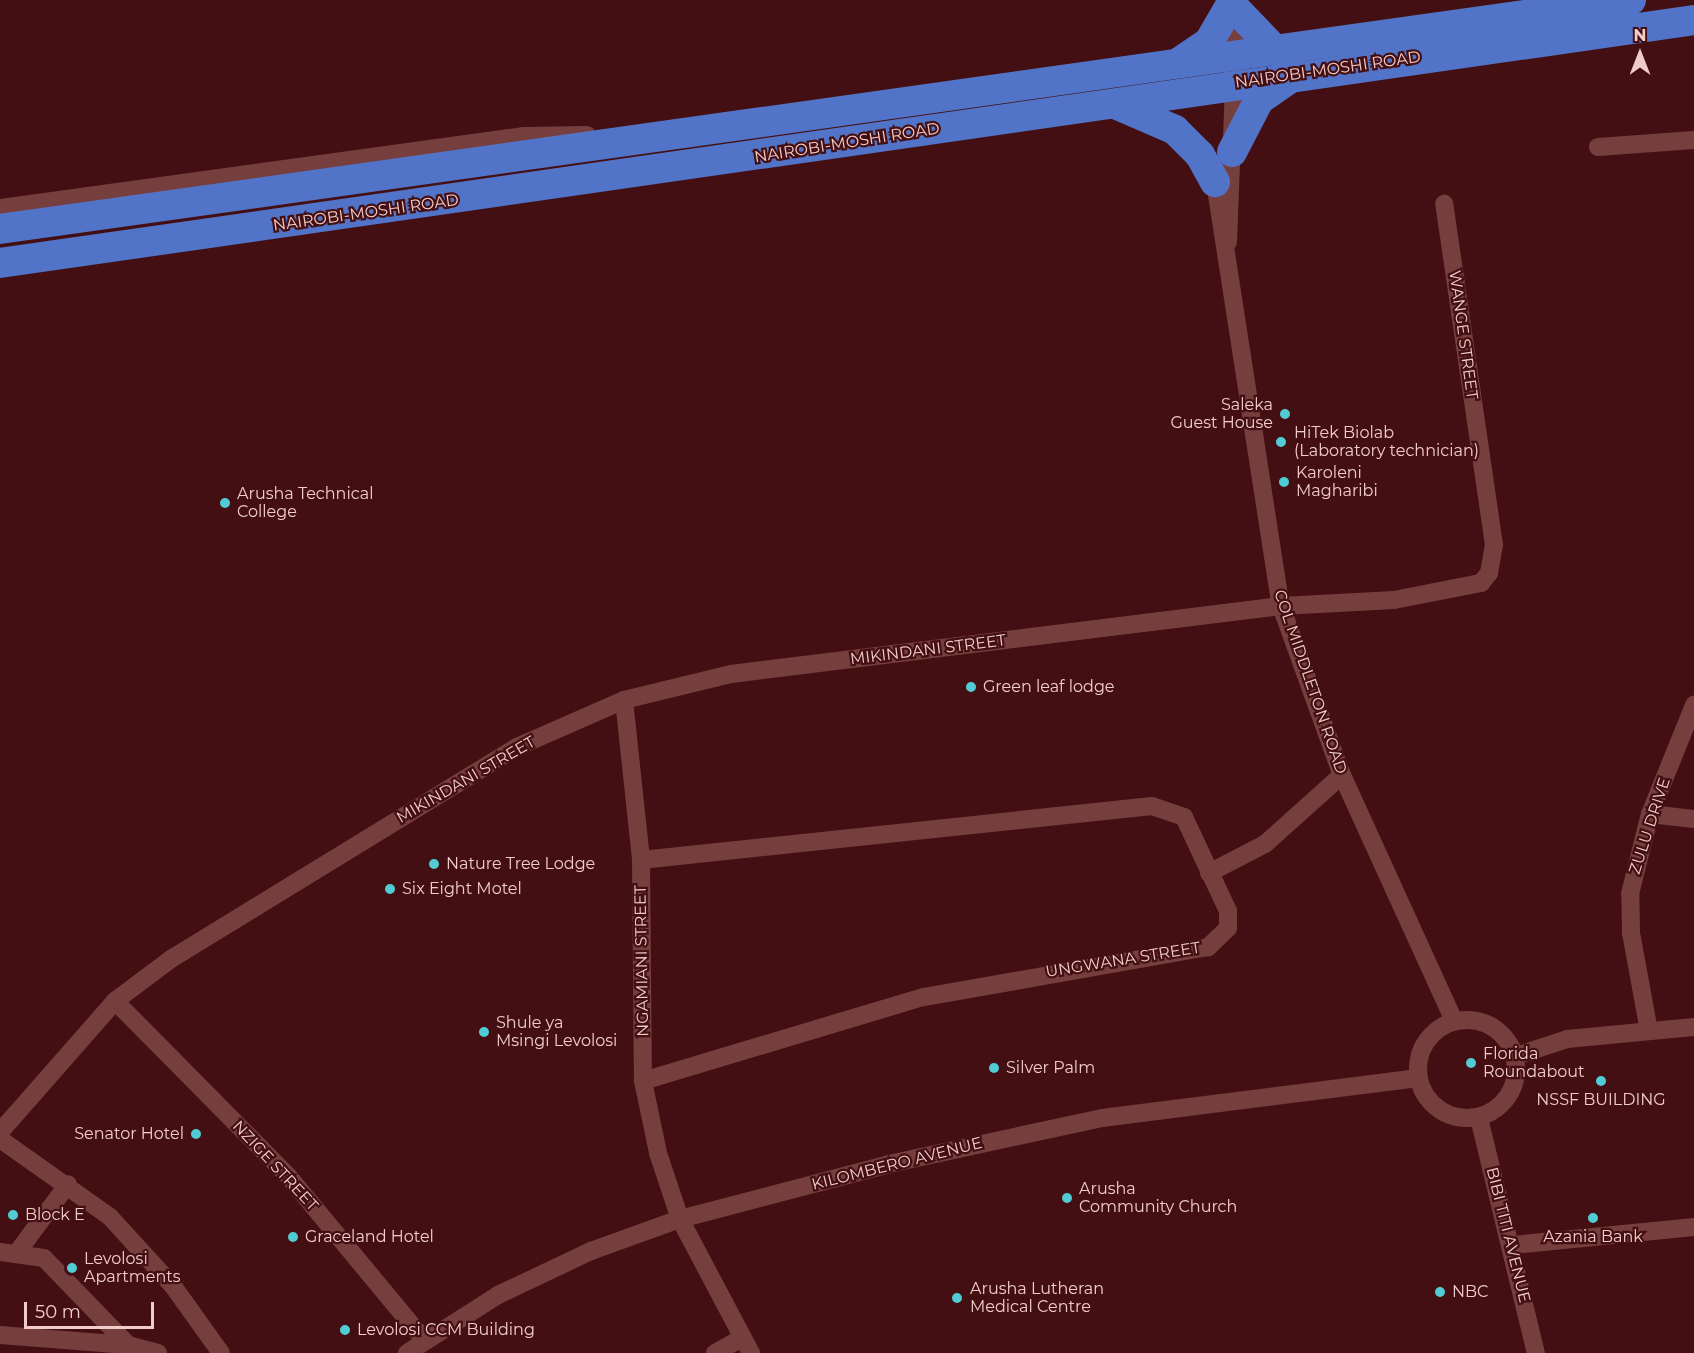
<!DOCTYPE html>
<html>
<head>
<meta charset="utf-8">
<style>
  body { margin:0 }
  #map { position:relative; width:1694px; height:1353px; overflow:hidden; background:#440f12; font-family:Montserrat,sans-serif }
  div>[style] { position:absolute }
  .minor>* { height:18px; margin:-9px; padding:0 9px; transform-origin:9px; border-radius:9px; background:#773e3e }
  .minor>.ring { margin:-9px; padding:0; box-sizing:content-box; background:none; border:18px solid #773e3e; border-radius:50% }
  .tertiary>* { height:22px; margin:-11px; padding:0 11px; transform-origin:11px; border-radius:11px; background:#773e3e }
  .trunk>* { height:30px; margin:-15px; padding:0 15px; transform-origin:15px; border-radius:15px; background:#5274c8 }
  .dots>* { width:16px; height:16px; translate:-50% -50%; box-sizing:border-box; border:3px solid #440f12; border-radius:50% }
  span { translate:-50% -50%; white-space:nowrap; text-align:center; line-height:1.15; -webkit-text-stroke:4.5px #440f12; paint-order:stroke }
  .street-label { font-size:16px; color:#f0cccb }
  .poi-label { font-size:16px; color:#f0cccb }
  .right { translate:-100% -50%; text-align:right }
  .left { translate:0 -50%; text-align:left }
  .north { position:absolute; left:1610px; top:24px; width:60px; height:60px; -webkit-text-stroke:4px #440f12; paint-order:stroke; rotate:0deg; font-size:16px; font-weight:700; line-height:24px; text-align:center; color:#f0cccb }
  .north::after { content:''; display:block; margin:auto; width:21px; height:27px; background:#f0cccb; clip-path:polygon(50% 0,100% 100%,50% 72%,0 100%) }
  .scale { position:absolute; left:24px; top:1302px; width:130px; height:27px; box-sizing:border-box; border:3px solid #f0cccb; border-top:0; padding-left:8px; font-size:18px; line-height:21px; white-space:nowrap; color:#f0cccb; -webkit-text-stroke:4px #440f12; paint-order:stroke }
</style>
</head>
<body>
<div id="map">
  <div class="minor">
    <i style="left:1598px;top:147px;width:96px;rotate:-4.2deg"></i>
    <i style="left:1215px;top:182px;width:429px;rotate:81.2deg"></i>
    <i style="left:1281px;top:606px;width:180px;rotate:70.2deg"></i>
    <i style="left:1342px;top:775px;width:270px;rotate:65.5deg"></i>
    <i style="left:0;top:208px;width:529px;rotate:-7.82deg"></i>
    <i style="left:524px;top:136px;width:63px;rotate:-0.9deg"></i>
    <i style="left:1228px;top:242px;width:159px;rotate:-87.8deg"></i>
    <i style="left:624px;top:700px;width:161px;rotate:83.9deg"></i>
    <i style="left:641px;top:860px;width:221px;rotate:89.5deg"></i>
    <i style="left:643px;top:1081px;width:74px;rotate:78.2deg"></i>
    <i style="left:658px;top:1153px;width:70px;rotate:71.6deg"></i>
    <i style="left:680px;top:1219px;width:152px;rotate:62.1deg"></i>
    <i style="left:1650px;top:814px;width:44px;rotate:6.5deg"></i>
    <i style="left:641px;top:860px;width:514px;rotate:-6.03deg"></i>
    <i style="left:1152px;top:806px;width:34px;rotate:19deg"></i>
    <i style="left:1184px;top:817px;width:104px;rotate:64.9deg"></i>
    <i style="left:1228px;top:911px;width:17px;rotate:90deg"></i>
    <i style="left:1228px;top:928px;width:28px;rotate:136deg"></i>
    <i style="left:1208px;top:947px;width:289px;rotate:170deg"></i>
    <i style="left:923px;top:997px;width:292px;rotate:163.3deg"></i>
    <i style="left:1209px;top:873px;width:63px;rotate:-27.4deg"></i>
    <i style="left:1265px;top:844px;width:103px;rotate:-41.9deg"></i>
    <i style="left:115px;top:1001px;width:247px;rotate:45.3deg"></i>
    <i style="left:289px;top:1177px;width:213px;rotate:50.3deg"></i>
    <i class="ring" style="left:1418px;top:1020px;width:80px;height:80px"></i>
    <i style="left:1649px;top:1031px;width:100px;rotate:-100.4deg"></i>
    <i style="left:1631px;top:933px;width:39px;rotate:-91deg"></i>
    <i style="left:1630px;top:894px;width:82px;rotate:-76deg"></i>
    <i style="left:1650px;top:814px;width:118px;rotate:-68deg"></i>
    <i style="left:1516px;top:1056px;width:54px;rotate:-18.4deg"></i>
    <i style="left:1567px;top:1039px;width:128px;rotate:-5.4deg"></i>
    <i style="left:1479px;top:1118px;width:242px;rotate:76.4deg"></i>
    <i style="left:0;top:1132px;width:174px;rotate:-48.7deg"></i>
    <i style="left:115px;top:1001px;width:70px;rotate:-36.9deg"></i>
    <i style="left:171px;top:959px;width:406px;rotate:-31.5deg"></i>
    <i style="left:517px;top:747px;width:117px;rotate:-23.7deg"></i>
    <i style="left:624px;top:700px;width:110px;rotate:-13.7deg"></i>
    <i style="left:731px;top:674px;width:554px;rotate:-7.05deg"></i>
    <i style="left:1281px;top:606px;width:113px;rotate:-3deg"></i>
    <i style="left:1394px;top:600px;width:89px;rotate:-11.1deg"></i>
    <i style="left:1481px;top:583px;width:13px;rotate:-51deg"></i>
    <i style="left:1489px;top:573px;width:28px;rotate:-80deg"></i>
    <i style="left:1494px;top:545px;width:345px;rotate:-98.3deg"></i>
    <i style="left:0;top:1139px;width:135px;rotate:35.3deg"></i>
    <i style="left:110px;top:1217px;width:93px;rotate:47.6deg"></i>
    <i style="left:173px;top:1286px;width:82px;rotate:54.4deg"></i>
    <i style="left:1513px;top:1245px;width:182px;rotate:-5.7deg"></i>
    <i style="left:0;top:1252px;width:44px;rotate:7.8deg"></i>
    <i style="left:44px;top:1258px;width:121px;rotate:46deg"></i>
    <i style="left:16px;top:1254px;width:87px;rotate:-53.4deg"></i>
    <i style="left:0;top:1335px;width:128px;rotate:4.5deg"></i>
    <i style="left:128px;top:1345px;width:31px;rotate:15deg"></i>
    <i style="left:407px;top:1353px;width:108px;rotate:-32.5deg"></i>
    <i style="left:498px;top:1295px;width:103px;rotate:-25.3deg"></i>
    <i style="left:591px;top:1251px;width:95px;rotate:-19.8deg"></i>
    <i style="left:680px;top:1219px;width:216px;rotate:-14.7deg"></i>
    <i style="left:889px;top:1164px;width:218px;rotate:-12.2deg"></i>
    <i style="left:1102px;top:1118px;width:319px;rotate:-7.2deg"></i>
    <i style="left:715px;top:1353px;width:31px;rotate:-29deg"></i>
  </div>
  <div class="tertiary">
    <i style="left:1231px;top:4px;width:67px;rotate:87.4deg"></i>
  </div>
  <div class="trunk">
    <i style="left:1178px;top:63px;width:37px;rotate:-34deg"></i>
    <i style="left:1209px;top:42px;width:44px;rotate:-59.9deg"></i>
    <i style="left:1231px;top:4px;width:66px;rotate:46.2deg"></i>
    <i style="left:1115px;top:104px;width:65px;rotate:23.4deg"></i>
    <i style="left:1175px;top:130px;width:35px;rotate:45deg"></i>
    <i style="left:1200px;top:155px;width:31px;rotate:61deg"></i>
    <i style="left:1232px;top:152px;width:59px;rotate:-62.6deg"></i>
    <i style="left:1259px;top:100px;width:40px;rotate:-34.9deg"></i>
    <i style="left:0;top:229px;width:1647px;rotate:-7.99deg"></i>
    <i style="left:0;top:263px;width:1711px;rotate:-8.16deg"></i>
  </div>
  <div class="dots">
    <i style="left:1285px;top:414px;background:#51ccd4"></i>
    <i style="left:1281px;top:442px;background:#51ccd4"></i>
    <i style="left:1284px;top:482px;background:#51ccd4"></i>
    <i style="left:225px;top:503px;background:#51ccd4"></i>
    <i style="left:971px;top:687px;background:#51ccd4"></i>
    <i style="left:434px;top:864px;background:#51ccd4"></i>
    <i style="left:390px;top:889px;background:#51ccd4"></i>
    <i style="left:484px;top:1032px;background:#51ccd4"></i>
    <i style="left:1471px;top:1063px;background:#51ccd4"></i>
    <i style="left:994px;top:1068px;background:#51ccd4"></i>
    <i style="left:1601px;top:1081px;background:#51ccd4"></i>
    <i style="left:196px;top:1134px;background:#51ccd4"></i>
    <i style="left:1067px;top:1198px;background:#51ccd4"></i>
    <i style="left:13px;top:1215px;background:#51ccd4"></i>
    <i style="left:1593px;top:1218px;background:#51ccd4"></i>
    <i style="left:293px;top:1237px;background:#51ccd4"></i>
    <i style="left:72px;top:1268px;background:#51ccd4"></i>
    <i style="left:1440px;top:1292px;background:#51ccd4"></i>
    <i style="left:957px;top:1298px;background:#51ccd4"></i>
    <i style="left:345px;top:1330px;background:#51ccd4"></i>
  </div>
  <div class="street-label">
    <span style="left:1328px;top:70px;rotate:-8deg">NAIROBI-MOSHI ROAD</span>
    <span style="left:847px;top:143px;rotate:-9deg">NAIROBI-MOSHI ROAD</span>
    <span style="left:366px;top:213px;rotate:-8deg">NAIROBI-MOSHI ROAD</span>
    <span style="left:1463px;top:335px;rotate:82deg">WANGE STREET</span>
    <span style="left:928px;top:650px;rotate:-7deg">MIKINDANI STREET</span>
    <span style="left:1310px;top:682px;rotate:71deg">COL MIDDLETON ROAD</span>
    <span style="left:466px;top:780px;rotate:-30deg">MIKINDANI STREET</span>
    <span style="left:1650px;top:826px;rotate:-72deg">ZULU DRIVE</span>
    <span style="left:1123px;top:960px;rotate:-9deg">UNGWANA STREET</span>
    <span style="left:642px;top:961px;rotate:-91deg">NGAMIANI STREET</span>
    <span style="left:897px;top:1164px;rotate:-14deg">KILOMBERO AVENUE</span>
    <span style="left:275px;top:1166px;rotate:47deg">NZIGE STREET</span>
    <span style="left:1508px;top:1235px;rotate:76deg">BIBI TITI AVENUE</span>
  </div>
  <div class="poi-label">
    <span class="right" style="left:1273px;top:414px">Saleka<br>Guest House</span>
    <span class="left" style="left:1294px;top:442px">HiTek Biolab<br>(Laboratory technician)</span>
    <span class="left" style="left:1296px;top:482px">Karoleni<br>Magharibi</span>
    <span class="left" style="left:237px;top:503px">Arusha Technical<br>College</span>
    <span class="left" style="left:983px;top:687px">Green leaf lodge</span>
    <span class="left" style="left:446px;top:864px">Nature Tree Lodge</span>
    <span class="left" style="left:402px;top:889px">Six Eight Motel</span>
    <span class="left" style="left:496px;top:1032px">Shule ya<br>Msingi Levolosi</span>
    <span class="left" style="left:1483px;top:1063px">Florida<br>Roundabout</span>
    <span class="left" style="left:1006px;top:1068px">Silver Palm</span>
    <span style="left:1601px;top:1100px">NSSF BUILDING</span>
    <span class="right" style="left:184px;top:1134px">Senator Hotel</span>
    <span class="left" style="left:1079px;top:1198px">Arusha<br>Community Church</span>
    <span class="left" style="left:25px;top:1215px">Block E</span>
    <span class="left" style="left:305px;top:1237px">Graceland Hotel</span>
    <span style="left:1593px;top:1237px">Azania Bank</span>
    <span class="left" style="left:84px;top:1268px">Levolosi<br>Apartments</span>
    <span class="left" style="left:970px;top:1298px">Arusha Lutheran<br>Medical Centre</span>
    <span class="left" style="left:1452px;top:1292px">NBC</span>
    <span class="left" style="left:357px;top:1330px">Levolosi CCM Building</span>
  </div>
  <div class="north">N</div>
  <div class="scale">50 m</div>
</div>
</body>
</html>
